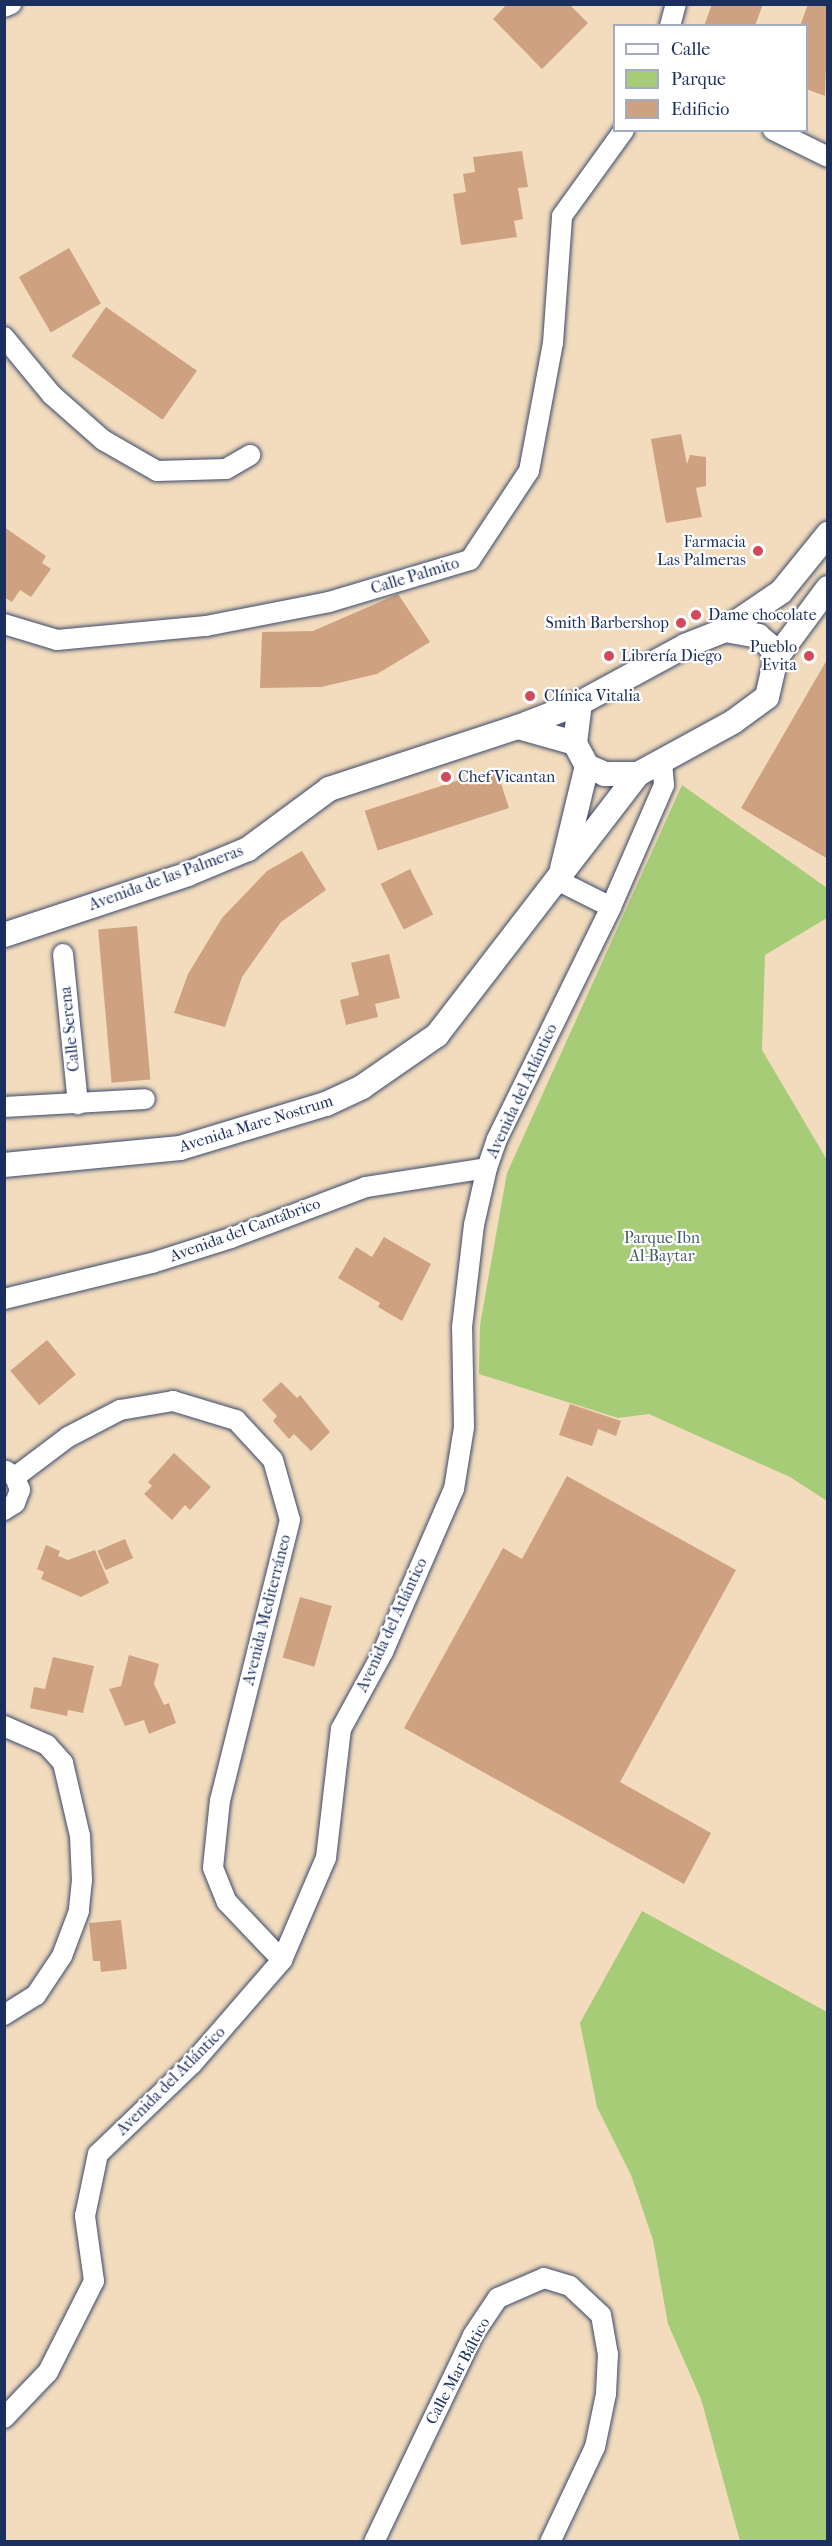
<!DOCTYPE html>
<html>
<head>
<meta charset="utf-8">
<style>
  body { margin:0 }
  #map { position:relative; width:832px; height:2546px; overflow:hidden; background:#f2dcbd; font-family:"IM FELL French Canon",serif }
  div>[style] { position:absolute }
  .green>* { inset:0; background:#a6cc77 }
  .building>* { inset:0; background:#cea280; transform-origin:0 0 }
  .roads { filter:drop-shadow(0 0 2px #3b496c) drop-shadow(0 0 2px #3b496c) }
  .minor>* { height:20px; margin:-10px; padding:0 10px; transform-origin:10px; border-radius:10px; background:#fff }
  .tertiary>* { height:24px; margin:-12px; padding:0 12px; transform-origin:12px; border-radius:12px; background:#fff }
  .dots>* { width:16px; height:16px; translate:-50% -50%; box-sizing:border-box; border:3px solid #fff; border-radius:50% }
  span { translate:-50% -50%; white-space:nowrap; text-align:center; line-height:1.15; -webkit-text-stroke:4.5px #fff; paint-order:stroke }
  .poi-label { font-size:16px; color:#1b2f5e }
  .right { translate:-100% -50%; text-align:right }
  .left { translate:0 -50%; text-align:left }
  .street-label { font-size:16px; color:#1b2f5e }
  .park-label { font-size:16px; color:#455e66 }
  .frame { position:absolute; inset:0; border:6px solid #1b2f5e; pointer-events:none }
  .legend { position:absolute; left:613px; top:24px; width:195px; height:108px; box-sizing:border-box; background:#fff; border:2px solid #a4acbf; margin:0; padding:8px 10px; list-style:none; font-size:18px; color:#1b2f5e }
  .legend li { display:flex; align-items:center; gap:12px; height:30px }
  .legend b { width:30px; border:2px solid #a4acbf }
</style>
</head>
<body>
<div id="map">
  <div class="green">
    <i style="clip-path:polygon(682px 785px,827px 888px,827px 918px,765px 955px,762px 1050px,827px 1160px,827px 1501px,790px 1477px,649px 1414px,618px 1418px,479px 1374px,480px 1325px,507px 1173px)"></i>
    <i style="clip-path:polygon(642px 1911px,827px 2012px,827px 2541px,740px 2541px,701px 2399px,668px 2324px,653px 2240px,631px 2175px,597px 2107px,580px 2023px)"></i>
  </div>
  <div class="building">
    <i style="clip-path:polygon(507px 4px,569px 4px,588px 23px,542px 69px,493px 19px)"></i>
    <i style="clip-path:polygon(712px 4px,763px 4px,755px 26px,704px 26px)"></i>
    <i style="clip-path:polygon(808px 4px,828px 4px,825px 96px,806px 89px,806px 26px,800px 26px)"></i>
    <i style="clip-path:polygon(522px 151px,528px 187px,518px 188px,523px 219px,514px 221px,517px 237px,461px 245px,453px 194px,466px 192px,463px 174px,475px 172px,473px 157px)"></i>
    <i style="left:69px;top:248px;width:64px;height:58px;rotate:60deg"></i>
    <i style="left:106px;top:307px;width:111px;height:60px;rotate:35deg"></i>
    <i style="clip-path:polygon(681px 434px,687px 464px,690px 455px,706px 457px,706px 486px,696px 488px,702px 517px,666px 523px,651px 439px)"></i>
    <i style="clip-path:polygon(4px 527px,46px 556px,42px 563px,51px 569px,31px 597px,20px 590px,12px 602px,4px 597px)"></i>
    <i style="clip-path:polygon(398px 594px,430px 642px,377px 674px,321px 687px,260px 688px,262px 632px,313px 631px)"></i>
    <i style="clip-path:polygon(828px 658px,828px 859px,741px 808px)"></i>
    <i style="left:496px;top:768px;width:42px;height:138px;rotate:72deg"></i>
    <i style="clip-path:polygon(302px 851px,326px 890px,281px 922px,242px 977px,225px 1027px,174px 1013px,188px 974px,222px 918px,267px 871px)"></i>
    <i style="left:410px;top:869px;width:51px;height:33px;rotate:63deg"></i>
    <i style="left:137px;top:926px;width:154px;height:39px;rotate:85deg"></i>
    <i style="clip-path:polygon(389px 954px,400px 998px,375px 1004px,378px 1017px,346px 1025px,340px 1000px,359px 995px,351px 963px)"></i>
    <i style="clip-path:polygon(384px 1237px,431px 1264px,402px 1321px,378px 1307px,380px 1303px,338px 1278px,356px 1247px,372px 1257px)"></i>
    <i style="left:47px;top:1340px;width:45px;height:48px;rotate:50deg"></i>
    <i style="clip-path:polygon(281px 1382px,297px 1398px,300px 1395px,330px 1432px,311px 1451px,294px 1434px,289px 1439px,273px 1421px,277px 1416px,262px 1400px)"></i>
    <i style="clip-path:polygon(570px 1404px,621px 1421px,616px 1436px,598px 1429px,592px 1446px,559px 1435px)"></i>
    <i style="clip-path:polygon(174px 1453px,211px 1487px,190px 1510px,185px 1505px,172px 1520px,144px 1494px,152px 1486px,148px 1482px)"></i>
    <i style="clip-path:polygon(567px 1476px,736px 1570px,620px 1782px,711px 1833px,684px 1884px,404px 1728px,503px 1548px,522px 1559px)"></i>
    <i style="left:125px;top:1539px;width:21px;height:30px;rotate:67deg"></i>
    <i style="clip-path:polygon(46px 1545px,60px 1551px,58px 1556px,68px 1560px,95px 1550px,109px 1583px,81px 1597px,41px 1579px,44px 1572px,37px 1569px)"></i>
    <i style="left:300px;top:1597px;width:33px;height:63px;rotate:16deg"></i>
    <i style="clip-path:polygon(129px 1655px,159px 1664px,154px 1684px,164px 1705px,169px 1703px,176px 1723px,149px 1734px,144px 1720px,125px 1726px,109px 1689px,121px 1686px)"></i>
    <i style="clip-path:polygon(53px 1657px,94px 1666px,83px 1713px,68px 1710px,67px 1716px,30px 1708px,34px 1687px,45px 1689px)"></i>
    <i style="clip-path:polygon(121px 1920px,127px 1969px,101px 1972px,100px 1961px,93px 1961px,89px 1923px)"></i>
  </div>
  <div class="roads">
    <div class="minor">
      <i style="left:4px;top:7px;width:8px;rotate:-23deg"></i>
      <i style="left:670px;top:26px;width:23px;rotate:-75deg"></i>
      <i style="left:773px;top:130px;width:61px;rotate:26.1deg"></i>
      <i style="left:4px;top:337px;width:75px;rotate:50.4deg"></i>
      <i style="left:52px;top:395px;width:68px;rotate:41.4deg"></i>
      <i style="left:103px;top:440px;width:62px;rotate:29.9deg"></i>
      <i style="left:157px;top:471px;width:69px;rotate:-1.7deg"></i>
      <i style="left:226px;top:469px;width:28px;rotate:-30deg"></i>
      <i style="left:4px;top:624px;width:55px;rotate:16.8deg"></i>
      <i style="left:57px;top:640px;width:150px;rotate:-5.4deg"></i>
      <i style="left:206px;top:626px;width:125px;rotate:-11deg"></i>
      <i style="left:329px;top:602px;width:147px;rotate:-16.6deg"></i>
      <i style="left:470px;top:560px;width:107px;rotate:-56.5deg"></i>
      <i style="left:529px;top:471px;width:130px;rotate:-79.4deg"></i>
      <i style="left:553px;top:343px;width:127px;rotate:-85.9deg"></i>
      <i style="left:562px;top:216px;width:106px;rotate:-54.2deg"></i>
      <i style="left:559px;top:881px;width:58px;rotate:26.6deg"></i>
      <i style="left:63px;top:954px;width:151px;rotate:84.3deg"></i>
      <i style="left:4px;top:1107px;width:141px;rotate:-3.2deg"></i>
      <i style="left:4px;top:1299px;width:152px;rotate:-13.7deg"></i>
      <i style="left:152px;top:1263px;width:83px;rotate:-17.6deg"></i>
      <i style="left:231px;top:1238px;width:144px;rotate:-20.7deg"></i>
      <i style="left:366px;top:1187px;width:122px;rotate:-8.9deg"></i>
      <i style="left:15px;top:1477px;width:66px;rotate:-37deg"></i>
      <i style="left:68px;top:1437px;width:59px;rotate:-27.4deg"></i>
      <i style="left:120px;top:1410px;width:54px;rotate:-9.6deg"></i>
      <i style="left:173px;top:1401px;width:66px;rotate:16.8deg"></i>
      <i style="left:236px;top:1420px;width:54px;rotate:47.2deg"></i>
      <i style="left:273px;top:1460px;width:62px;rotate:74.2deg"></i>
      <i style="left:290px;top:1520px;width:289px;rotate:104deg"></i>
      <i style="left:220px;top:1800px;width:68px;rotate:95.9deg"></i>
      <i style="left:213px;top:1868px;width:37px;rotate:68deg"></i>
      <i style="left:227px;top:1902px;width:80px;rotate:46.5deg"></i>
      <i style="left:4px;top:1510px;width:13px;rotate:-32deg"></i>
      <i style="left:15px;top:1503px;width:14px;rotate:-69deg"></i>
      <i style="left:20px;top:1490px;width:14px;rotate:-111deg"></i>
      <i style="left:15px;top:1477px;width:11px;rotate:-146deg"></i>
      <i style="left:4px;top:1726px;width:47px;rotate:23.8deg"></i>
      <i style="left:47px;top:1745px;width:24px;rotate:48deg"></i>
      <i style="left:63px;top:1763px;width:75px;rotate:76.9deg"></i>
      <i style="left:80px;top:1836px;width:44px;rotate:87.4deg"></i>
      <i style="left:82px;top:1880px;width:31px;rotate:96deg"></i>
      <i style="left:79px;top:1911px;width:48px;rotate:110.7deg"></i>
      <i style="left:62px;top:1956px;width:47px;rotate:123.7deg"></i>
      <i style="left:36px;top:1995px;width:38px;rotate:148deg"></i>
      <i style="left:4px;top:2418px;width:64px;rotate:-46.3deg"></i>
      <i style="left:48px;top:2372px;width:102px;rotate:-63.2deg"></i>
      <i style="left:94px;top:2281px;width:66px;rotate:-97.9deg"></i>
      <i style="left:85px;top:2216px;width:63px;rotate:-78.2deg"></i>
      <i style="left:98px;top:2154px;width:130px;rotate:-43.8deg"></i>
      <i style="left:192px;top:2064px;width:138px;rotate:-49.1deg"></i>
      <i style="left:282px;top:1960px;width:111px;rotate:-66.7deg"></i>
      <i style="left:326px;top:1858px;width:130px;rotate:-83.4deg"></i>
      <i style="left:341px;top:1729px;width:88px;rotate:-61.4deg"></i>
      <i style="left:383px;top:1652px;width:178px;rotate:-66.5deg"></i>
      <i style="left:454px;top:1489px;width:63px;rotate:-80.8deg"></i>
      <i style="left:464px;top:1427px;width:100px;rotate:-91.1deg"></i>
      <i style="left:462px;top:1327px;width:103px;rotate:-83.3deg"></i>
      <i style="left:474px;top:1225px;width:58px;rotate:-77.2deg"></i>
      <i style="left:487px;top:1168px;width:31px;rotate:-71deg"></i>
      <i style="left:497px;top:1139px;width:258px;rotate:-63.8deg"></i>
      <i style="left:611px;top:907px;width:133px;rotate:-66.5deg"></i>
      <i style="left:664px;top:785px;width:23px;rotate:-95deg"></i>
      <i style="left:374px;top:2542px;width:229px;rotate:-64.4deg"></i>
      <i style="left:473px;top:2335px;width:45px;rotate:-56deg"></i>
      <i style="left:498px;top:2298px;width:50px;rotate:-23.5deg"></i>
      <i style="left:544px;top:2278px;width:27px;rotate:17deg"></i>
      <i style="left:570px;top:2286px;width:42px;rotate:43.1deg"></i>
      <i style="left:601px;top:2315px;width:40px;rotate:80deg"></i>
      <i style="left:608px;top:2354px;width:40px;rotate:92.9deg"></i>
      <i style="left:606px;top:2394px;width:54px;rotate:101.7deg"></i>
      <i style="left:595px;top:2447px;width:105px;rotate:115.3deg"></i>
    </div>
    <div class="tertiary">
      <i style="left:725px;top:630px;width:34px;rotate:10deg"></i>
      <i style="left:758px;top:636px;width:16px;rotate:40deg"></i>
      <i style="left:770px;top:646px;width:13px;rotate:63deg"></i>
      <i style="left:776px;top:658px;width:40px;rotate:103deg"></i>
      <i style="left:767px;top:697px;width:42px;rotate:143.7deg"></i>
      <i style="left:733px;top:722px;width:108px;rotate:151.3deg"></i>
      <i style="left:638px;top:774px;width:33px;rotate:180deg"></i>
      <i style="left:605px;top:774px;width:20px;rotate:-156deg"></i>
      <i style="left:587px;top:766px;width:26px;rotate:-118deg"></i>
      <i style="left:575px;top:743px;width:40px;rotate:-82.9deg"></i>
      <i style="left:580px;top:703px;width:119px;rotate:-28.5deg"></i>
      <i style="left:685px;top:646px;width:43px;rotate:-21.8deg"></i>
      <i style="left:725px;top:630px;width:68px;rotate:-34.2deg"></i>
      <i style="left:781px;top:592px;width:75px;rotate:-51deg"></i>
      <i style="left:776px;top:658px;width:87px;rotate:-53.4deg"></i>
      <i style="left:518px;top:727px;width:59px;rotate:15.7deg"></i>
      <i style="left:562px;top:869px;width:106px;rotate:-76.4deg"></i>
      <i style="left:4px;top:935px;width:194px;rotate:-18.3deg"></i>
      <i style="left:188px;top:874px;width:65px;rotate:-22.6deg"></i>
      <i style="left:248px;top:849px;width:101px;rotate:-36.5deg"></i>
      <i style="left:329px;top:789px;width:199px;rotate:-18.2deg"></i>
      <i style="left:518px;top:727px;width:66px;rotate:-21.2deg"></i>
      <i style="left:4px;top:1165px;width:177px;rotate:-5.5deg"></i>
      <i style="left:180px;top:1148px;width:152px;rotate:-16.8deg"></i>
      <i style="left:326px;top:1104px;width:40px;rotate:-25deg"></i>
      <i style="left:362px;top:1087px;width:91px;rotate:-34.7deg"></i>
      <i style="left:437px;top:1035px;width:329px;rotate:-52.4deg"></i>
    </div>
  </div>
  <div class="dots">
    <i style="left:758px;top:551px;background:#d1495b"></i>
    <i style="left:696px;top:615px;background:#d1495b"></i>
    <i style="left:681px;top:623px;background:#d1495b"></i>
    <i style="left:609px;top:656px;background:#d1495b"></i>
    <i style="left:809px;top:656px;background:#d1495b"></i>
    <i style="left:530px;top:696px;background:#d1495b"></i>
    <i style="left:446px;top:777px;background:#d1495b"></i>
  </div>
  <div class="poi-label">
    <span class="right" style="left:746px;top:551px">Farmacia<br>Las Palmeras</span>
    <span class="left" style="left:708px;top:615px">Dame chocolate</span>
    <span class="right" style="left:669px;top:623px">Smith Barbershop</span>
    <span class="right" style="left:797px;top:656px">Pueblo<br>Evita</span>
    <span class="left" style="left:621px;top:656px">Librería Diego</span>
    <span class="left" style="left:544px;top:696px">Clínica Vitalia</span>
    <span class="left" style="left:458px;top:777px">Chef Vicantan</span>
  </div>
  <div class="street-label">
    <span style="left:415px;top:576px;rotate:-17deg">Calle Palmito</span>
    <span style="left:166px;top:878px;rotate:-20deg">Avenida de las Palmeras</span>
    <span style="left:70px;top:1029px;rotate:-96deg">Calle Serena</span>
    <span style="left:522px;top:1091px;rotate:-65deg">Avenida del Atlántico</span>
    <span style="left:256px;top:1124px;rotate:-17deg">Avenida Mare Nostrum</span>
    <span style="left:245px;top:1230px;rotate:-20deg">Avenida del Cantábrico</span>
    <span style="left:267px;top:1610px;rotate:-76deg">Avenida Mediterráneo</span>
    <span style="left:392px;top:1625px;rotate:-65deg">Avenida del Atlántico</span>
    <span style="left:171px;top:2081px;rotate:-45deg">Avenida del Atlántico</span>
    <span style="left:458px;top:2371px;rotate:-62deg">Calle Mar Báltico</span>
  </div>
  <div class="park-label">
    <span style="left:662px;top:1247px">Parque Ibn<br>Al-Baytar</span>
  </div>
  <div class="frame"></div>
  <ul class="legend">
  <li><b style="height:8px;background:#fff"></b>Calle</li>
  <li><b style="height:16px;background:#a6cc77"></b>Parque</li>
  <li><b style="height:16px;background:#cea280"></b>Edificio</li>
  </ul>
</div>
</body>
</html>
